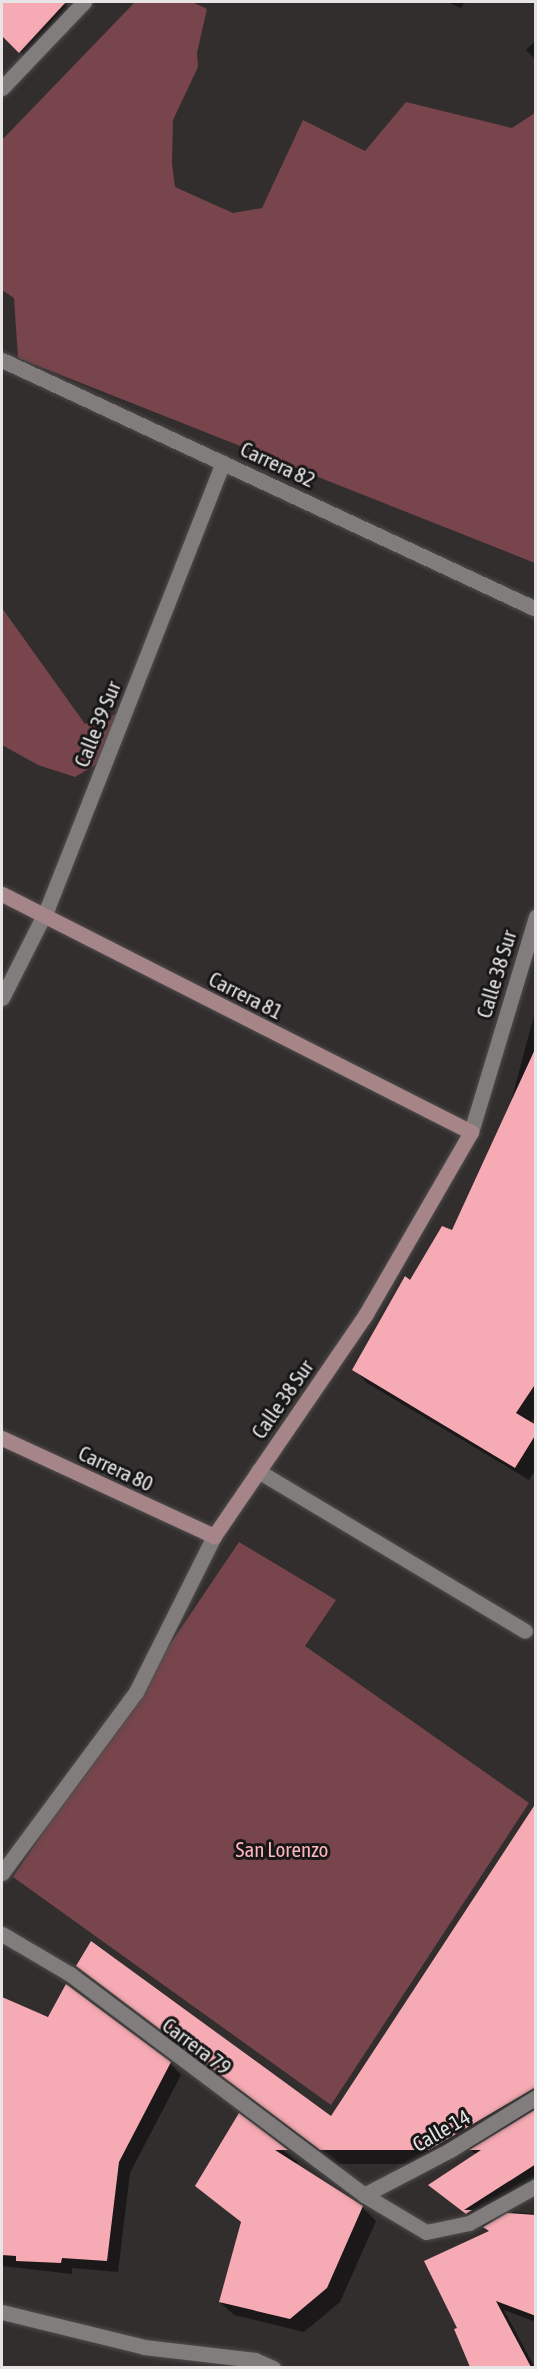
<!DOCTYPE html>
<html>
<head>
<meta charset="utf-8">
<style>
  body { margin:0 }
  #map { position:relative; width:537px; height:2369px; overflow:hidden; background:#322e2e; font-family:"Asap Condensed",sans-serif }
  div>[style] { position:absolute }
  .green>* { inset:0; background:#77454b }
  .shadow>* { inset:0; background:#0007 }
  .building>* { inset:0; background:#f6aab3 }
  .roads { filter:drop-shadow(0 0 2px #4f4c4c) drop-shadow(0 0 2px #4f4c4c) }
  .service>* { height:15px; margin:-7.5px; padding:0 7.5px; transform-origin:7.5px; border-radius:7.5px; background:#817d7d }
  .minor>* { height:15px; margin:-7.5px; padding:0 7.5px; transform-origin:7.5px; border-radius:7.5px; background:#817d7d }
  .tertiary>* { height:15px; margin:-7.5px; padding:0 7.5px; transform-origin:7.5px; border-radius:7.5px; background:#817d7d }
  .secondary>* { height:15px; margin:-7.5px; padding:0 7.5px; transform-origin:7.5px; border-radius:7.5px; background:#a68589 }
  span { translate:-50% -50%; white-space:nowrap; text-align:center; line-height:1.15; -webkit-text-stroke:6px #181717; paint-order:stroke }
  .street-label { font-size:21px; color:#e7e4e5 }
  .park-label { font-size:21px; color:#feb5bd }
  .frame { position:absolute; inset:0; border:3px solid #e7e4e5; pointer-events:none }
</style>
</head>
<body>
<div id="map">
  <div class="green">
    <i style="clip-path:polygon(135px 2px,192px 2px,207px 9px,197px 53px,198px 67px,173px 120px,172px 164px,175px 187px,233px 213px,262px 208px,303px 120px,365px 151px,406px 102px,512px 128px,535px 113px,535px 563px,18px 358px,14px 298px,2px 290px,2px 140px)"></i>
    <i style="clip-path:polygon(2px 608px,85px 724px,117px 714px,107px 758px,75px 777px,38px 765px,2px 745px)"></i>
    <i style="clip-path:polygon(239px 1542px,336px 1600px,305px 1646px,529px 1803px,331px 2105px,13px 1877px)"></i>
  </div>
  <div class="shadow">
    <i style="clip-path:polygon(2px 2px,62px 2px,76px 15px,32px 63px,2px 35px)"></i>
    <i style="clip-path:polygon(447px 2px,465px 2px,461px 8px)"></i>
    <i style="clip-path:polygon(536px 40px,536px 60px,526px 50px)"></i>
    <i style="clip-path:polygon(534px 1015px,536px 1416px,531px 1423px,536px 1426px,536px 1469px,529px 1480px,367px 1383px,354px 1369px,411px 1282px,452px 1232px,509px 1109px)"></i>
    <i style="clip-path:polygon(536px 1812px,536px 2187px,488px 2217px,493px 2223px,513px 2212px,536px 2214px,536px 2322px,504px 2310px,535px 2368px,472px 2368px,456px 2330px,490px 2232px,430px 2185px,476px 2155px,469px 2148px,444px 2164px,336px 2164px,78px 1966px,331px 2118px)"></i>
    <i style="clip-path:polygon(2px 1999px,170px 2063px,181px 2075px,130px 2173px,118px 2272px,72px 2268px,72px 2274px,2px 2266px)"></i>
    <i style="clip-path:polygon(240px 2116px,299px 2163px,293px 2163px,362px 2207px,376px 2221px,340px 2302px,304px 2332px,234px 2315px,220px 2302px,242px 2224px,197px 2185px)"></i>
  </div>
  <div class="building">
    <i style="clip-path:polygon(2px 2px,66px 2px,19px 53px,2px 36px)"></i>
    <i style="clip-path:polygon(536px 1047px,536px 1383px,516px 1413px,536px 1425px,536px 1434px,515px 1468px,352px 1370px,405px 1276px,410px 1280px,442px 1226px,452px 1230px)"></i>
    <i style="clip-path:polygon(536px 1803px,536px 2087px,429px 2150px,320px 2150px,76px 1966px,91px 1941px,331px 2116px)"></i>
    <i style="clip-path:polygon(66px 1984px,171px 2062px,119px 2162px,107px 2261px,62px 2258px,61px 2263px,16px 2261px,16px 2256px,2px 2255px,2px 1997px,48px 2017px)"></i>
    <i style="clip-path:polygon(536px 2109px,536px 2164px,464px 2210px,472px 2210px,466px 2214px,428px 2185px,481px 2150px,469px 2150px)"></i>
    <i style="clip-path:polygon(239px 2113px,288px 2150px,275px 2150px,363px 2206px,327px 2288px,290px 2319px,219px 2302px,241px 2222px,195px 2186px)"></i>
    <i style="clip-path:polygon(507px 2213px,536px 2215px,536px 2316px,496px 2301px,531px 2367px,470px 2367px,454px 2329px,457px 2328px,424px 2261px,489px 2231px,483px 2227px)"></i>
  </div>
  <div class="roads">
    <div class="service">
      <i style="left:258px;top:1471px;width:311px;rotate:30.9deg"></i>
    </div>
    <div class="minor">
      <i style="left:2px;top:88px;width:119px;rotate:-46.4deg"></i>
      <i style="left:2px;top:360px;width:589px;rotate:25deg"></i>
      <i style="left:2px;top:998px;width:100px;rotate:-63.2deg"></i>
      <i style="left:47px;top:909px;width:480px;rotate:-68.5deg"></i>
      <i style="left:2px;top:1873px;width:225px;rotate:-53.5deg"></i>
      <i style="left:136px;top:1692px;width:174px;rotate:-63.4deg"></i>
      <i style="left:364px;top:2195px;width:72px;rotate:30.8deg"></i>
      <i style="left:426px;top:2232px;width:44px;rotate:-11.8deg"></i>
      <i style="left:469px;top:2223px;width:77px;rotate:-28.9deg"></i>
      <i style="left:2px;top:2312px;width:146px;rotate:13.8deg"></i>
      <i style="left:144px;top:2347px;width:112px;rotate:6.7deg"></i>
      <i style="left:255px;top:2360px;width:20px;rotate:24deg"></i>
    </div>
    <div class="tertiary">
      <i style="left:471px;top:1132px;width:225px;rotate:-73.2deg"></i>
      <i style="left:2px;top:1934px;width:79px;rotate:30.5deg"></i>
      <i style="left:70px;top:1974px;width:368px;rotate:36.9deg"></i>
      <i style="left:364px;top:2195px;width:97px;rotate:-27.6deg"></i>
      <i style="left:450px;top:2150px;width:101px;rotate:-31.6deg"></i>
    </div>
    <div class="secondary">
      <i style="left:2px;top:894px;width:526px;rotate:26.91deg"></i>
      <i style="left:471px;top:1132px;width:210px;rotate:120deg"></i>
      <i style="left:366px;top:1314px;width:269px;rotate:124.4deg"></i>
      <i style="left:214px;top:1536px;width:234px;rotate:-155.2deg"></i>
    </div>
  </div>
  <div class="street-label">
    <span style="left:278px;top:464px;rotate:25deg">Carrera 82</span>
    <span style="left:97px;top:724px;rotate:-68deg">Calle 39 Sur</span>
    <span style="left:496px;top:974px;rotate:-73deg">Calle 38 Sur</span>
    <span style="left:246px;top:995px;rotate:27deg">Carrera 81</span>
    <span style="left:282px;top:1399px;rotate:-55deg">Calle 38 Sur</span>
    <span style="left:116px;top:1468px;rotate:25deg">Carrera 80</span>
    <span style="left:197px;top:2046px;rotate:37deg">Carrera 79</span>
    <span style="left:441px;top:2130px;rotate:-30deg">Calle 14</span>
  </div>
  <div class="park-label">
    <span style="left:282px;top:1849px">San Lorenzo</span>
  </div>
  <div class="frame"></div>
</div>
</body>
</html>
